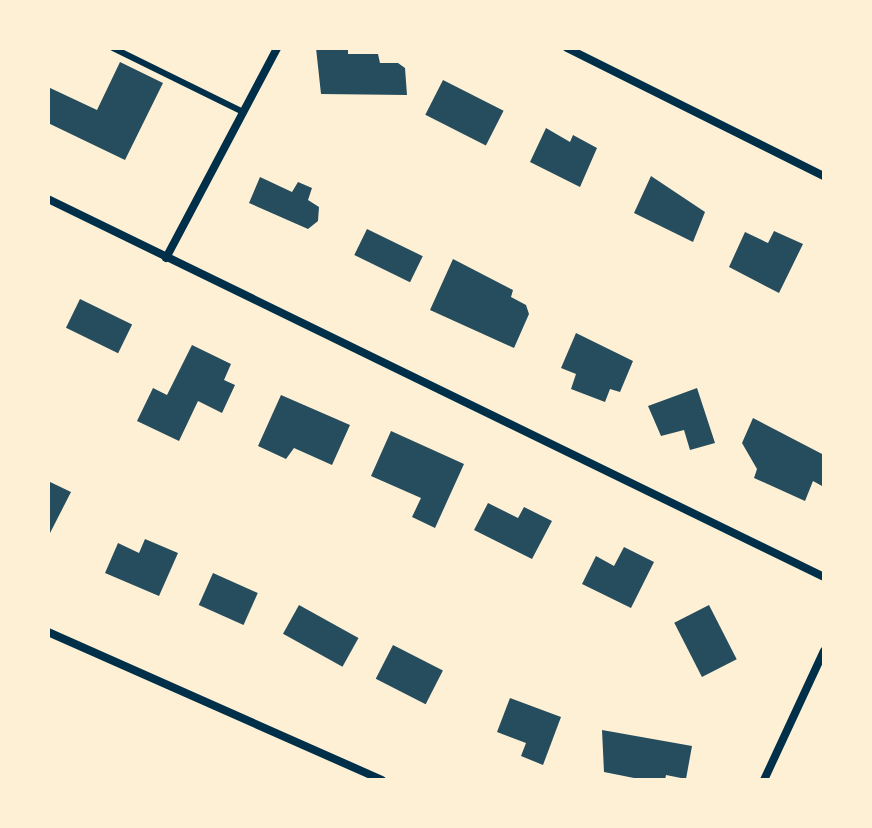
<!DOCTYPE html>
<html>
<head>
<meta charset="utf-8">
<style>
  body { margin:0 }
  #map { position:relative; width:872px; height:828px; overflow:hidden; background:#fdf0d5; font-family:Lato,sans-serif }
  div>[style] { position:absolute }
  .building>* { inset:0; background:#264d5e; transform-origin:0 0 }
  .service>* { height:6px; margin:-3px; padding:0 3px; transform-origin:3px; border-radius:3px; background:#003049 }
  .minor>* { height:8px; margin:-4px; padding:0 4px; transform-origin:4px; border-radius:4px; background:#003049 }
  span { translate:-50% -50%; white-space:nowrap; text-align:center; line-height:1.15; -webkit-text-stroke:7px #fdf0d5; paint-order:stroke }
  .frame { position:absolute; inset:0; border:50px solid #fdf0d5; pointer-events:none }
</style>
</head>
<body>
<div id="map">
  <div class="building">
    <i style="clip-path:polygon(316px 48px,348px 48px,348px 54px,378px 54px,380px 63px,398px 63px,405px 68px,407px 95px,321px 94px)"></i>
    <i style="clip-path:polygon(120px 62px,163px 83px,125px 160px,48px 123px,48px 87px,97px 110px)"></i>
    <i style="left:443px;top:80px;width:68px;height:39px;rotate:27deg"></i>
    <i style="clip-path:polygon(546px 128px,570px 142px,573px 135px,597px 148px,580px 187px,530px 162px)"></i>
    <i style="clip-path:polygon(651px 176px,705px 212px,693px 242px,634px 213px)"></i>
    <i style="clip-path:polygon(260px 177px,292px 192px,298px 182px,312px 188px,308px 200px,319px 207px,318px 221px,308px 229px,249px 203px)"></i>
    <i style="left:367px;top:229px;width:62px;height:29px;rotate:26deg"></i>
    <i style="clip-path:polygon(774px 231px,803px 244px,779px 293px,729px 267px,745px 232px,768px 243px)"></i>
    <i style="clip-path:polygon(453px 259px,513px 290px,511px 297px,526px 305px,529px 314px,514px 348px,430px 310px)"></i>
    <i style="left:80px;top:299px;width:58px;height:32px;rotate:26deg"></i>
    <i style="clip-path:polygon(576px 333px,633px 361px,620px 392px,610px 389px,605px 402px,571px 389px,576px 374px,561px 368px)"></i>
    <i style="clip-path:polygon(192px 345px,231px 364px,224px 380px,235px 385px,222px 413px,198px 401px,179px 441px,137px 421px,153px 388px,167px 395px)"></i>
    <i style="clip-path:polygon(697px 388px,715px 443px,690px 450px,684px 430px,661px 436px,648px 406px)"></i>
    <i style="clip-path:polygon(281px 395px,350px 425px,332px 465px,294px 448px,286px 459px,258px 446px)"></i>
    <i style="clip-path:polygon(753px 418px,824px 455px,822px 486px,813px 481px,805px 501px,754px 478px,757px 469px,742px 443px)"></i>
    <i style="clip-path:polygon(391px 431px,464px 464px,435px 528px,412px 517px,421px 498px,371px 476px)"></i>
    <i style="clip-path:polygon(48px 481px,71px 492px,48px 537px)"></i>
    <i style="clip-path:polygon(488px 503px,518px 518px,524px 507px,552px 521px,532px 559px,474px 530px)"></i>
    <i style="clip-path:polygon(145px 539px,178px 553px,159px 596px,105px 573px,118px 543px,139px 553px)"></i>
    <i style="clip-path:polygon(624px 547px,654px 562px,631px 608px,582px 584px,596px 556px,614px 566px)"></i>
    <i style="left:213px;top:573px;width:49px;height:35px;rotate:24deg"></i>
    <i style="left:299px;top:605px;width:68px;height:33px;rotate:29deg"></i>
    <i style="left:709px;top:605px;width:61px;height:39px;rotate:63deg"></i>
    <i style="left:393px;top:645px;width:56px;height:38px;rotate:27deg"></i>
    <i style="clip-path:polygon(510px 698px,561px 717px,543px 765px,521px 756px,526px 743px,497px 732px)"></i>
    <i style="clip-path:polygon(602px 730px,692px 746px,686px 779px,666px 775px,665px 780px,644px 780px,604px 772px)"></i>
  </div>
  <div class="service">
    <i style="left:113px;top:48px;width:145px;rotate:26.2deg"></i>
  </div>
  <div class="minor">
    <i style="left:567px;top:48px;width:287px;rotate:26.5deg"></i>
    <i style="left:48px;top:199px;width:863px;rotate:25.97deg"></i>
    <i style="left:166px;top:258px;width:238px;rotate:-62.1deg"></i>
    <i style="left:48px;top:632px;width:365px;rotate:23.9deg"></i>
    <i style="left:764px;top:780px;width:142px;rotate:-65.1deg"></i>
  </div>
  <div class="frame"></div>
</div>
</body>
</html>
